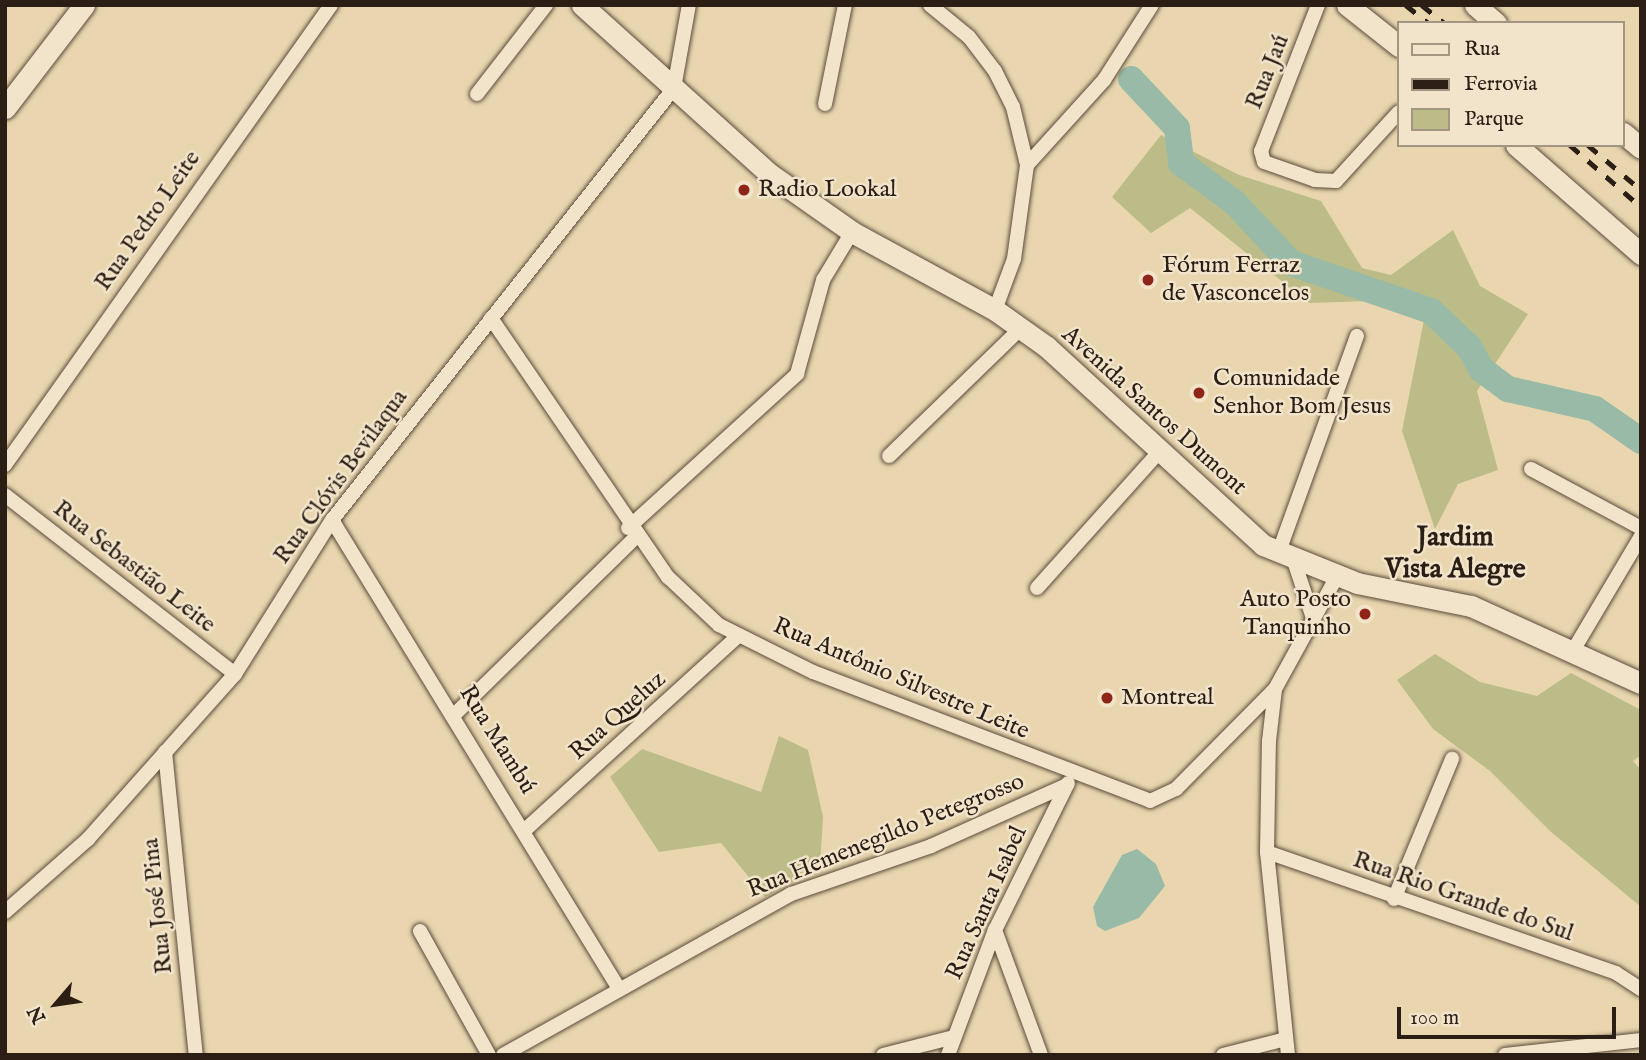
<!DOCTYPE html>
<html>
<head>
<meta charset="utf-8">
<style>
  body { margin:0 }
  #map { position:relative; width:1646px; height:1060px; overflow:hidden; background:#e9d6af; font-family:"IM FELL English",serif }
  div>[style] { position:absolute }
  .green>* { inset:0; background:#bbbc87 }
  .water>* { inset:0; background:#99baa6 }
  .river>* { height:26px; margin:-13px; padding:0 13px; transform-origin:13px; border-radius:13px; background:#99baa6 }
  .roads { filter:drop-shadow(0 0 2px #5a4c3b) drop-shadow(0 0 2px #5a4c3b) }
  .street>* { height:14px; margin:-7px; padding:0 7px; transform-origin:7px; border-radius:7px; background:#f1e4cb }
  .secondary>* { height:21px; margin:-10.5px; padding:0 10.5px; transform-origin:10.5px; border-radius:10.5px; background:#f1e4cb }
  .rail>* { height:4.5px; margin-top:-2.25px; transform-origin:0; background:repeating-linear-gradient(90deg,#2b1e14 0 12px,transparent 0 24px) }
  .dots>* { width:19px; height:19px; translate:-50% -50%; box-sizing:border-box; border:4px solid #f1e4cb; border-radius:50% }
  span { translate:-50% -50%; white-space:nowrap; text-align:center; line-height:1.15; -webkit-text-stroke:5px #f1e4cb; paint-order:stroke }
  .street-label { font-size:24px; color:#2b1e14 }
  .poi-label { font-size:24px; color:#2b1e14 }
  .left { translate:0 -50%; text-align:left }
  .right { translate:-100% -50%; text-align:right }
  .quarter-label { font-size:28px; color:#2b1e14; font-weight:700 }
  .frame { position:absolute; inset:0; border:7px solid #2b1e14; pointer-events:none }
  .legend { position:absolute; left:1397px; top:21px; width:228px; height:126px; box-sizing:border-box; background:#f1e4cb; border:2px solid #a29582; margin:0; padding:9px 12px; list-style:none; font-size:21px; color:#2b1e14 }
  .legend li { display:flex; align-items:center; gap:14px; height:35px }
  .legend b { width:35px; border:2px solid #a29582 }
  .north { position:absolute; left:21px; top:969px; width:70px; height:70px; -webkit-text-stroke:5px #f1e4cb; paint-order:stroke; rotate:241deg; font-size:19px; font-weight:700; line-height:28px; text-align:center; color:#2b1e14 }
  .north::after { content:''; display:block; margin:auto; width:24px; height:32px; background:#2b1e14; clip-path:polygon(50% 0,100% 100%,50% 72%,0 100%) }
  .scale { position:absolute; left:1397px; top:1007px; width:219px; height:32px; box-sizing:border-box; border:4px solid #2b1e14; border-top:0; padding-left:9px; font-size:21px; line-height:24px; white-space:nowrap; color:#2b1e14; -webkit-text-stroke:5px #f1e4cb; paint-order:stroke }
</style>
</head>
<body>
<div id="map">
  <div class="green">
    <i style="clip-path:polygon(1161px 135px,1239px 175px,1321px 201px,1362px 268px,1391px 275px,1453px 230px,1480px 286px,1528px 314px,1477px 391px,1498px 470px,1458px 484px,1435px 529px,1402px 431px,1424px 320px,1369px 301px,1309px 303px,1190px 208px,1151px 233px,1112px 197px)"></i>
    <i style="clip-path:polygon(1435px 654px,1480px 682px,1537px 696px,1571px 673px,1641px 710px,1641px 755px,1633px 761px,1641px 770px,1641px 907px,1550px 831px,1490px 771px,1433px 729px,1397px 680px)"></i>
    <i style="clip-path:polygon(779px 736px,808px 750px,823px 817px,820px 866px,765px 897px,721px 843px,659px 852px,610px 777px,642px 749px,761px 792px)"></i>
  </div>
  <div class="water">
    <i style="clip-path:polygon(1137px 849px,1156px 864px,1165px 886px,1139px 918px,1105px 931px,1097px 926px,1093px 907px,1122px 855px)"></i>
  </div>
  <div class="river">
    <i style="left:1131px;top:79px;width:67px;rotate:46.8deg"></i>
    <i style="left:1177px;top:128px;width:35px;rotate:83deg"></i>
    <i style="left:1181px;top:163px;width:67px;rotate:36.5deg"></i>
    <i style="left:1235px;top:203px;width:82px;rotate:47deg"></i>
    <i style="left:1291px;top:263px;width:148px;rotate:18.9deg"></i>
    <i style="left:1431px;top:311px;width:52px;rotate:43.5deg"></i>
    <i style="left:1469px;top:347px;width:25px;rotate:61deg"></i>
    <i style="left:1481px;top:369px;width:34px;rotate:37deg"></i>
    <i style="left:1508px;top:389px;width:89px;rotate:12.9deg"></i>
    <i style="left:1595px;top:409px;width:56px;rotate:34.8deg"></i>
  </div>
  <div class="roads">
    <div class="street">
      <i style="left:930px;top:5px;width:50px;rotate:39.4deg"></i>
      <i style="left:969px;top:37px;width:43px;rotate:52.6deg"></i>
      <i style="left:995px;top:71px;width:40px;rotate:63.4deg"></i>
      <i style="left:1013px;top:107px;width:60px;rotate:76.4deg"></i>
      <i style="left:1318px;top:5px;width:157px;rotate:111.3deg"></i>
      <i style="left:1261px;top:151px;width:11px;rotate:75deg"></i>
      <i style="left:1264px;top:162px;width:54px;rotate:19.4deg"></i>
      <i style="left:1315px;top:180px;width:21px;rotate:3deg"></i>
      <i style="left:1336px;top:181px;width:93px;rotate:-47.6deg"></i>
      <i style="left:477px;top:94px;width:113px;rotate:-52.2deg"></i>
      <i style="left:825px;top:104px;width:101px;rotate:-78.6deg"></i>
      <i style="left:995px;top:310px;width:54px;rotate:-69.6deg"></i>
      <i style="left:1014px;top:259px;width:95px;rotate:-82.1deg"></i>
      <i style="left:1027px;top:165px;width:115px;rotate:-47.8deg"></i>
      <i style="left:1104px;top:80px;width:89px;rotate:-57.4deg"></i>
      <i style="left:491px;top:318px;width:314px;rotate:55.7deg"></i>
      <i style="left:668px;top:577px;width:70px;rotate:43.3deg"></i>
      <i style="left:719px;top:625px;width:105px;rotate:26.6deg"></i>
      <i style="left:813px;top:672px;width:361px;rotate:20.9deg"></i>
      <i style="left:1150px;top:801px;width:29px;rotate:-25deg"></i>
      <i style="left:1176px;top:789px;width:141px;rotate:-45.3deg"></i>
      <i style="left:889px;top:456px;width:182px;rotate:-44.1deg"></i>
      <i style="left:5px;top:465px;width:564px;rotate:-54.67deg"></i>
      <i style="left:1531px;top:469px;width:125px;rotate:28.2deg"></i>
      <i style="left:5px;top:495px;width:291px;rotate:37.9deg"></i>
      <i style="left:332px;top:520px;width:548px;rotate:58.52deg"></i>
      <i style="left:628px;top:528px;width:229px;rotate:-42.3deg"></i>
      <i style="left:797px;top:374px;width:98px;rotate:-74.5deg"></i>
      <i style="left:823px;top:280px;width:56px;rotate:-58.9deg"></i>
      <i style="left:1278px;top:554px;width:232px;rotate:-70.1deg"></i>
      <i style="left:1294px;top:561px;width:63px;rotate:71.6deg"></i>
      <i style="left:1037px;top:588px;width:186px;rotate:-48.1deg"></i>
      <i style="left:1574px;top:649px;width:131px;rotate:-59.3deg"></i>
      <i style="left:455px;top:714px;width:252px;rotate:-44.4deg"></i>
      <i style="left:165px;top:752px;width:305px;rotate:84.2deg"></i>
      <i style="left:526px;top:829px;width:288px;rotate:-42.3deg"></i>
      <i style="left:1267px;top:852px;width:369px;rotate:19.1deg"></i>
      <i style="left:1616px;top:973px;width:30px;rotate:33deg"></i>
      <i style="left:1394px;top:899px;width:152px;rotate:-67.5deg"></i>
      <i style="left:5px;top:912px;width:111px;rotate:-41.3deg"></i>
      <i style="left:88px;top:839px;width:221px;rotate:-48.3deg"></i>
      <i style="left:235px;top:674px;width:182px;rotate:-57.8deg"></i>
      <i style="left:332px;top:520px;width:551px;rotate:-51.63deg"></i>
      <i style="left:674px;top:88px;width:84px;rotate:-79.8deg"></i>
      <i style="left:995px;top:930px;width:133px;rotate:69.8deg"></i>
      <i style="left:420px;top:931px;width:142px;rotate:60.9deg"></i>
      <i style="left:503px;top:1055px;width:330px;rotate:-29.2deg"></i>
      <i style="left:791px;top:894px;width:148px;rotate:-18.9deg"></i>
      <i style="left:931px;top:846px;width:149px;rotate:-24.2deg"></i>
      <i style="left:883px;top:1055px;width:73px;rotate:-14.2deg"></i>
      <i style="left:948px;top:1055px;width:134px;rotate:-69.4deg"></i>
      <i style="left:995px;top:930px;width:164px;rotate:-63.6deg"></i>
      <i style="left:1223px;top:1055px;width:65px;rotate:-14.3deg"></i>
      <i style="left:1288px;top:1055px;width:204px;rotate:-95.9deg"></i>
      <i style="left:1267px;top:852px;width:111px;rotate:-89deg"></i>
      <i style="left:1269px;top:741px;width:52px;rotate:-83.4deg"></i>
      <i style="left:1275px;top:689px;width:129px;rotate:-61.2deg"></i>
      <i style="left:1505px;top:1055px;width:137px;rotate:-6.3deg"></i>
    </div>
    <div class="secondary">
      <i style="left:582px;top:5px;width:254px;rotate:42deg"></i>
      <i style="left:771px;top:175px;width:99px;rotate:35.1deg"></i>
      <i style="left:852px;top:232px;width:163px;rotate:28.6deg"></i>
      <i style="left:995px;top:310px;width:64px;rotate:35.4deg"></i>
      <i style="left:1047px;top:347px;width:293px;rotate:42.5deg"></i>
      <i style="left:1263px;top:545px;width:101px;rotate:22deg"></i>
      <i style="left:1357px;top:583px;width:116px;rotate:11.4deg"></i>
      <i style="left:1471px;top:606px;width:187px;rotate:24.4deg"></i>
      <i style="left:1347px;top:5px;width:66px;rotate:38.3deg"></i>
      <i style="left:1475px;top:5px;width:28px;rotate:41deg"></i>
      <i style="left:5px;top:108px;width:130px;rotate:-52.5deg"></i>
      <i style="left:1623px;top:133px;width:23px;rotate:40deg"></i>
      <i style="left:1516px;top:145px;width:166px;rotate:41.1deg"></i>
    </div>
  </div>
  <div class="rail">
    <i style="left:1406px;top:5px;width:28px;rotate:39deg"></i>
    <i style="left:1422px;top:5px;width:28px;rotate:39deg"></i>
    <i style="left:1570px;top:145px;width:94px;rotate:41.1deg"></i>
    <i style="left:1588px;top:145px;width:70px;rotate:40.3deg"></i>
  </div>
  <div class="dots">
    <i style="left:744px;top:190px;background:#8f2418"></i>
    <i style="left:1148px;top:280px;background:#8f2418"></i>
    <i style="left:1199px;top:393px;background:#8f2418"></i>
    <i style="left:1365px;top:614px;background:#8f2418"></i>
    <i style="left:1107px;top:698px;background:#8f2418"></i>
  </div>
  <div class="street-label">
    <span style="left:1268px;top:72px;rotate:-68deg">Rua Jaú</span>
    <span style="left:148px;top:221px;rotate:-55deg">Rua Pedro Leite</span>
    <span style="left:1154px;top:411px;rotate:42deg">Avenida Santos Dumont</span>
    <span style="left:341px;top:477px;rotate:-54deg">Rua Clóvis Bevilaqua</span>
    <span style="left:134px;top:567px;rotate:38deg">Rua Sebastião Leite</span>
    <span style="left:901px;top:679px;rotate:23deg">Rua Antônio Silvestre Leite</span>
    <span style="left:618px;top:716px;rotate:-42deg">Rua Queluz</span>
    <span style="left:497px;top:740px;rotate:58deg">Rua Mambú</span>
    <span style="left:886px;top:836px;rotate:-22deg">Rua Hemenegildo Petegrosso</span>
    <span style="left:1463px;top:897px;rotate:19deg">Rua Rio Grande do Sul</span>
    <span style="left:987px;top:903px;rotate:-66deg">Rua Santa Isabel</span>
    <span style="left:158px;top:906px;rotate:-96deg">Rua José Pina</span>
  </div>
  <div class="poi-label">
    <span class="left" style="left:758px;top:190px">Radio Lookal</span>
    <span class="left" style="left:1162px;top:280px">Fórum Ferraz<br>de Vasconcelos</span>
    <span class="left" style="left:1213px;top:393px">Comunidade<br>Senhor Bom Jesus</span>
    <span class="right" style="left:1351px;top:614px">Auto Posto<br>Tanquinho</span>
    <span class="left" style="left:1121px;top:698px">Montreal</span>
  </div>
  <div class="quarter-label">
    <span style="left:1455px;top:554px">Jardim<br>Vista Alegre</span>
  </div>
  <div class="frame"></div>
  <ul class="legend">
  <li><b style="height:9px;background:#f1e4cb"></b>Rua</li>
  <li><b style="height:9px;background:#2b1e14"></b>Ferrovia</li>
  <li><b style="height:19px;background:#bbbc87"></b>Parque</li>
  </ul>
  <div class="north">N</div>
  <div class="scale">100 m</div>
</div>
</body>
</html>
